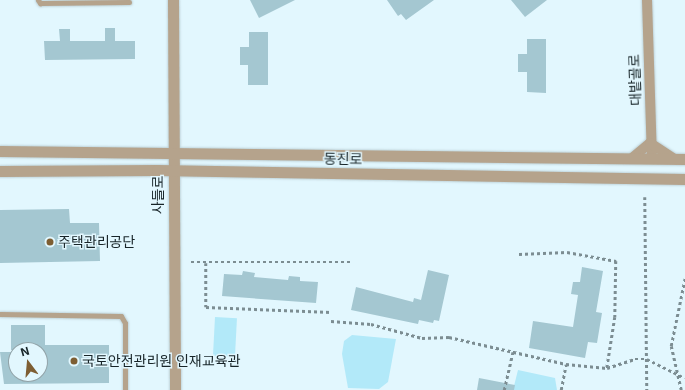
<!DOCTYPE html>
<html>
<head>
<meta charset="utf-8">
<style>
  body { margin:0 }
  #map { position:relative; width:685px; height:390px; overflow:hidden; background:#e2f7fe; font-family:Inter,"Noto Sans KR",sans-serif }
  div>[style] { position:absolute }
  .green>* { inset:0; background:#b2e9f9; transform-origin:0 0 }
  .building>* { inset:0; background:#a4c7d1 }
  .path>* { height:2.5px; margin-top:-1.25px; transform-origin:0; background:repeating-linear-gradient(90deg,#7c8d92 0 3px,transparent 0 6px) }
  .roads { filter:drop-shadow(0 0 1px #bdd1d7) drop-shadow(0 0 1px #bdd1d7) }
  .service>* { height:5px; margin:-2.5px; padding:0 2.5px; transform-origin:2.5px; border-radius:2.5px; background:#b5a38c }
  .minor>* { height:10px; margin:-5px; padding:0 5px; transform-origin:5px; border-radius:5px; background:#b5a38c }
  .tertiary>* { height:11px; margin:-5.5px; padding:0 5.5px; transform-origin:5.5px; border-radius:5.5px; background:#b5a38c }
  .dots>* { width:11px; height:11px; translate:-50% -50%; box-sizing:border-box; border:2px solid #e2f7fe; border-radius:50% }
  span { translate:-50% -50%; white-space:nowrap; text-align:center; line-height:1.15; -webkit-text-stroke:3px #e2f7fe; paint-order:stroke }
  .street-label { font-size:14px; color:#172428 }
  .poi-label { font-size:14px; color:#172428 }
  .left { translate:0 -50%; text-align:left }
  .north { position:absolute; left:8px; top:342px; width:40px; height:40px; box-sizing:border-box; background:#e2f7fe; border:1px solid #91a3a8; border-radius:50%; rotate:344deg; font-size:11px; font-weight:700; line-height:16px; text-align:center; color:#172428 }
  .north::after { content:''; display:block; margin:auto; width:14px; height:18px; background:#7d5e33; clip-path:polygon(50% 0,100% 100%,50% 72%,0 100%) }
</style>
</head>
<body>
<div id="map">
  <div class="green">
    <i style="left:215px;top:317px;width:22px;height:39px;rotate:3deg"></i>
    <i style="clip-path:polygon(352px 335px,396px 339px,388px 382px,379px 389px,348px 388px,342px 354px,344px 341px)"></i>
    <i style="clip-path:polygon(518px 370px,555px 378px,557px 390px,513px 390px)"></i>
  </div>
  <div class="building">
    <i style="clip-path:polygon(250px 0,295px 0,259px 18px)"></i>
    <i style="clip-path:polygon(387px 0,434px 0,406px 20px,401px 14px,398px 16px)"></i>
    <i style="clip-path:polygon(511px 0,547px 0,525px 17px)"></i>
    <i style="clip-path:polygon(105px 28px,115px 28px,115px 41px,135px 41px,135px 59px,45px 60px,44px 41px,60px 41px,59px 29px,70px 29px,70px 41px,105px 41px)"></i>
    <i style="clip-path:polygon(249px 32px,268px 32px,268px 85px,248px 85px,248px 65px,240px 65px,240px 47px,249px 47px)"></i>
    <i style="clip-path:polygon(527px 39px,546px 39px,546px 93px,527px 92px,527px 72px,518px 72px,518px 54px,527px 54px)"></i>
    <i style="clip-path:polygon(69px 209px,70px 223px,99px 223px,100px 261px,0 263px,0 210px)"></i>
    <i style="clip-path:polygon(582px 267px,603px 271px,596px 312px,602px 313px,597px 343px,588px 342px,585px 358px,529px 348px,533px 321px,573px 327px,578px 295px,571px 294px,573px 282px,580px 282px)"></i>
    <i style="clip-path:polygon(428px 270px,449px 275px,439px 321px,434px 320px,433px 323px,419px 320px,418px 324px,351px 310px,356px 287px,413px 302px,414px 298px,421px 300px)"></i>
    <i style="clip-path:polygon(243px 271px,255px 273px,254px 277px,288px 280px,289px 276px,300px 277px,300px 281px,318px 282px,316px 303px,222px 296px,224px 274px,242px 275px)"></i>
    <i style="clip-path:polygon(11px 325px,45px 325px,45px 345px,109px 345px,109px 383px,4px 384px,0 352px,16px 352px,16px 374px,40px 374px,40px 350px,11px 350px)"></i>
    <i style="clip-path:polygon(479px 378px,515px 385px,514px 390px,477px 390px)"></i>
  </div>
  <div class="path">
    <i style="left:645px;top:197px;width:193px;rotate:89.4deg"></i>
    <i style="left:519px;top:254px;width:48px;rotate:-2.4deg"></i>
    <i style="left:567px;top:252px;width:50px;rotate:10.4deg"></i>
    <i style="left:616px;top:261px;width:56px;rotate:91deg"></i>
    <i style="left:615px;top:317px;width:52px;rotate:98.9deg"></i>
    <i style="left:191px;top:262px;width:159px"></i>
    <i style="left:206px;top:263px;width:44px;rotate:90deg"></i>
    <i style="left:206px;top:307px;width:125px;rotate:2.3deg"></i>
    <i style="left:331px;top:321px;width:40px;rotate:4.3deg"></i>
    <i style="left:371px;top:324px;width:53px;rotate:15.4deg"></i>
    <i style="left:422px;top:338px;width:27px;rotate:-2deg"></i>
    <i style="left:449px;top:337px;width:120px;rotate:13deg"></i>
    <i style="left:566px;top:364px;width:41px;rotate:5.6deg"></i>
    <i style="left:607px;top:368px;width:29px;rotate:-18deg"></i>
    <i style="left:635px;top:359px;width:12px"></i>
    <i style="left:647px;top:359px;width:42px;rotate:26.6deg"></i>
    <i style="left:504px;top:390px;width:39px;rotate:-77deg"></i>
    <i style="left:561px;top:390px;width:26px;rotate:-79deg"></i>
    <i style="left:681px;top:390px;width:45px;rotate:-102.8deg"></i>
    <i style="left:671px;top:346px;width:69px;rotate:-78.4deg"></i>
  </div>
  <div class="roads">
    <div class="service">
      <i style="left:38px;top:0;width:4px;rotate:56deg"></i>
      <i style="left:40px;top:3px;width:89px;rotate:-0.6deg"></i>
      <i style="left:0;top:314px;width:121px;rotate:0.9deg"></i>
      <i style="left:121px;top:316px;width:8px;rotate:60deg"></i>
      <i style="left:125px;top:323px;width:67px;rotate:90deg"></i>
    </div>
    <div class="minor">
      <i style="left:647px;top:0;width:159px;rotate:88.2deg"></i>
      <i style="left:632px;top:158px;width:23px;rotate:-40deg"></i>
      <i style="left:650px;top:143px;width:30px;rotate:33deg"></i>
    </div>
    <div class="tertiary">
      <i style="left:173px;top:0;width:390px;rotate:89.7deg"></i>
      <i style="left:0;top:151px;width:685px;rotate:0.67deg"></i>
      <i style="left:0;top:171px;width:157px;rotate:-0.4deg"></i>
      <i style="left:157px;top:170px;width:528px;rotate:0.98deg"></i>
    </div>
  </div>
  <div class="dots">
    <i style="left:50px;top:242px;background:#7d5e33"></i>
    <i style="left:74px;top:361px;background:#7d5e33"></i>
  </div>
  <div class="street-label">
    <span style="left:635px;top:80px;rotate:-92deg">대밭골로</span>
    <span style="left:343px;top:159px;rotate:1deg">동진로</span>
    <span style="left:158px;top:195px;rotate:-90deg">사들로</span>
  </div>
  <div class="poi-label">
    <span class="left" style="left:58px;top:242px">주택관리공단</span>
    <span class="left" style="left:82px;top:361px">국토안전관리원 인재교육관</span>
  </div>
  <div class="north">N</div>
</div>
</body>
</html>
